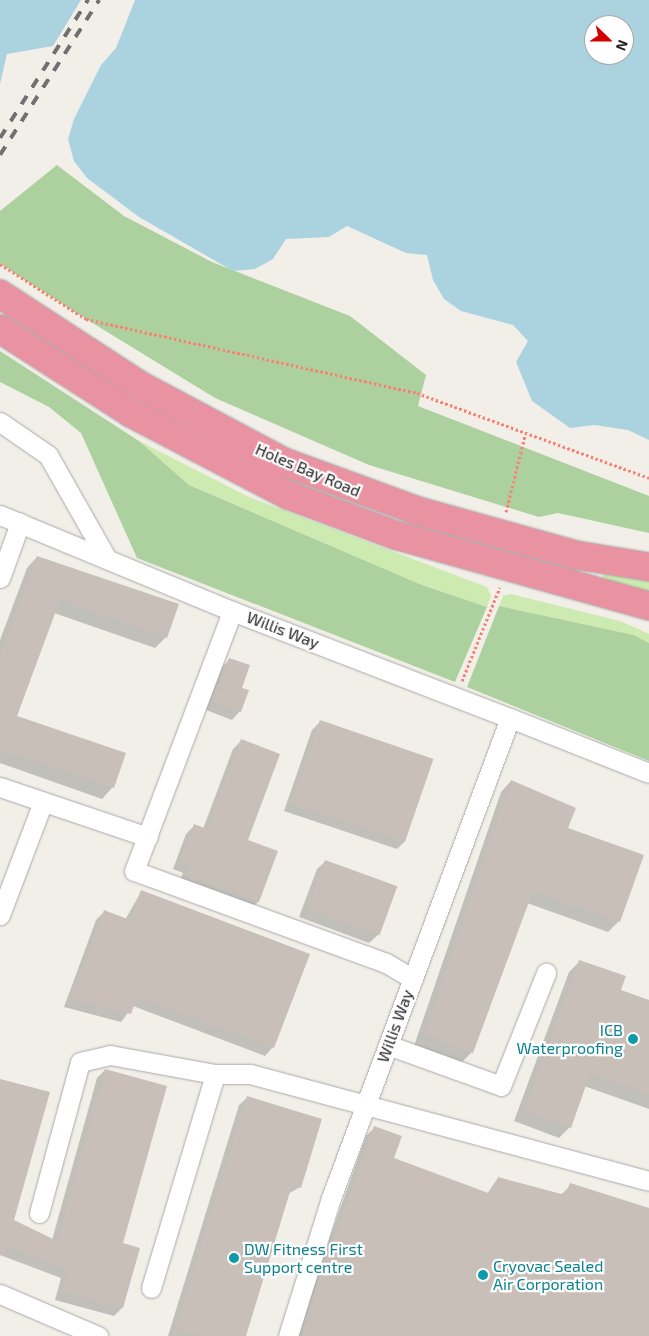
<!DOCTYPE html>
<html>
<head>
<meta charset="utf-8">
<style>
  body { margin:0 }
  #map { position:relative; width:649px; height:1336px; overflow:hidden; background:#f2efe9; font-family:"Exo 2",sans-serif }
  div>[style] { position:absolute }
  .grass>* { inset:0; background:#cdebb0 }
  .forest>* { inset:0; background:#add19e }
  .water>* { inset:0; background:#aad3df }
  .shadow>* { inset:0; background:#0003 }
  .building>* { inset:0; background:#c7bfb8; transform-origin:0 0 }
  .path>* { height:3px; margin-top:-1.5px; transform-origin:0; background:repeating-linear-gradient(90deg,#fa8072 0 2.5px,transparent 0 5px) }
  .roads { filter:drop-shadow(0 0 1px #a9a9a9) drop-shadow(0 0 1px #a9a9a9) }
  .minor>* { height:19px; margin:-9.5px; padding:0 9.5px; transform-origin:9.5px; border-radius:9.5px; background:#fff }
  .highway>* { height:28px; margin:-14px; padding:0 14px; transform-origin:14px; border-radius:14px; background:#e892a2 }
  .rail>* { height:4px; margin-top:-2px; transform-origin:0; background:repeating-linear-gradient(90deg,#707070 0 10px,transparent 0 20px) }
  .dots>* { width:14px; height:14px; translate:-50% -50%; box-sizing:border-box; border:2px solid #fff; border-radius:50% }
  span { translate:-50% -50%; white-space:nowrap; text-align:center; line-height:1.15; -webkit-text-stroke:4.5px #fff; paint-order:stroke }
  .street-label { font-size:16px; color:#222 }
  .culture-label { font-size:16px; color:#0d838f }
  .right { translate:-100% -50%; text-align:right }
  .left { translate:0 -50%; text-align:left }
  .north { position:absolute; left:584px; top:15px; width:50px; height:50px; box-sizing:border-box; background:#fff; border:1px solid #a7a7a7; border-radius:50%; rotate:112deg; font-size:14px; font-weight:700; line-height:20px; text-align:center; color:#222 }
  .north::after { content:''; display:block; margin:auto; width:18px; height:22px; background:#d40000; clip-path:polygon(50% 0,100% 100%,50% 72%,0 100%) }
</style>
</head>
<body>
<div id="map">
  <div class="grass">
    <i style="clip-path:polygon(139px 441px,249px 497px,487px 587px,491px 596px,487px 607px,422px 585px,189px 485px)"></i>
    <i style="clip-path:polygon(604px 571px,649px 578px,649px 593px,603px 578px)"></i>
    <i style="clip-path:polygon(511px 594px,620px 621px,649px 634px,649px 643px,634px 635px,499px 606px,503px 596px)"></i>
  </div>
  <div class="forest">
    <i style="clip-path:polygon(57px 165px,124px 216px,212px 262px,350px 316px,426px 375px,418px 406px,649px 496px,649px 533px,558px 513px,539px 517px,369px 465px,215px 398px,86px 319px,0 264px,0 211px)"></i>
    <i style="clip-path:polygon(0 351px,139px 441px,189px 485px,422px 585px,487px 607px,455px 682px,137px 558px,81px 433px,49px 407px,0 382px)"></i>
    <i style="clip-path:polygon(499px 606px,634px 635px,649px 643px,649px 761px,467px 687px)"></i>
  </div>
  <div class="water">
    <i style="clip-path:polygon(0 0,81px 0,53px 46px,7px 54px,0 84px)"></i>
    <i style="clip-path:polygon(evenodd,135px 0,649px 0,649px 440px,628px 430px,594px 425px,570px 428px,532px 401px,516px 362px,528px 341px,513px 325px,461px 311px,444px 299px,433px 280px,427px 255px,406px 253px,347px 226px,329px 237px,286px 239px,273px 259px,255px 269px,233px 271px,139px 217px,87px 178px,74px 161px,68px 139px,74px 119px,101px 65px,116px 48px,135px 0,594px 25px,624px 25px,624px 55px,594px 55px,594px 25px)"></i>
  </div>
  <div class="shadow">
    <i style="clip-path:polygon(37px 557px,166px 637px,155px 648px,54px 613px,16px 717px,124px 754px,112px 788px,102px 799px,0 763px,0 640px,27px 568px)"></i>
    <i style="clip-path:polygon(230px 659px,241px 688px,240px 711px,232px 720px,206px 710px,221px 668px)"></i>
    <i style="clip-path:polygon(320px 722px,405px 841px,397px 849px,284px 811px,312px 730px)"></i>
    <i style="clip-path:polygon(241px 741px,246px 841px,277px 852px,258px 902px,249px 910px,179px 883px,183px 873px,173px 869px,186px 834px,195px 825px,203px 829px,233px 749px)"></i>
    <i style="clip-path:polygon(511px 781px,567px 829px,619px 921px,608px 932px,527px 903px,472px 1052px,461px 1063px,414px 1046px,501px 792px)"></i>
    <i style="clip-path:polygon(326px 861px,395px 887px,378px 935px,369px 943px,299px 917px,317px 869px)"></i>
    <i style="clip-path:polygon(141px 892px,273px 1047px,265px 1056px,133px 1006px,121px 1022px,64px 1007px,96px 920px,104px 912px,125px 920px)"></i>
    <i style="clip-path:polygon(580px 961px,619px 990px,649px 1001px,649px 1109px,584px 1086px,570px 1127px,559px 1138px,514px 1121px,569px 972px)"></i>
    <i style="clip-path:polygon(105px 1070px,122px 1244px,122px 1308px,114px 1316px,55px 1300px,61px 1278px,0 1255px,0 1080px,13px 1221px,52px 1240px,97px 1078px)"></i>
    <i style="clip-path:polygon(248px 1097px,300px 1187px,288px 1194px,245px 1336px,168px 1336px,239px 1105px)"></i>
    <i style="clip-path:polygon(374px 1128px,393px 1159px,487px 1194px,498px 1178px,561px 1195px,571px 1185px,649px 1210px,649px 1336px,295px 1336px,366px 1136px)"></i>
  </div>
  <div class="building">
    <i style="clip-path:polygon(37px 556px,179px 604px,167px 638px,60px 600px,17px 716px,126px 753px,114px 788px,0 749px,0 656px)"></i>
    <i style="clip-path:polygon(229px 658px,250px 665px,242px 688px,249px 690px,241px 712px,213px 702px)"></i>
    <i style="left:320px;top:720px;width:120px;height:88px;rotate:19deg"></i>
    <i style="clip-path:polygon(241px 739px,280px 754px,248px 840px,278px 851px,259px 902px,187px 875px,190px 865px,180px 861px,194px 824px,207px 829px)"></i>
    <i style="clip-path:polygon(511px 780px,576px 808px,568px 828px,644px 855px,620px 922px,533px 891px,473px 1053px,424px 1035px)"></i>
    <i style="left:325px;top:860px;width:77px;height:52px;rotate:20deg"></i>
    <i style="clip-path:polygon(141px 890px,310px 954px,274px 1048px,137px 997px,131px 1014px,71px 999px,104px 910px,130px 920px)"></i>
    <i style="clip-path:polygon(579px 960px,626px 976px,621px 990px,649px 1000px,649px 1095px,590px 1074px,571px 1128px,524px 1111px)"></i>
    <i style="clip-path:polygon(105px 1069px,167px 1086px,123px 1243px,140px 1248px,123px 1308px,62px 1292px,68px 1270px,7px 1247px,5px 1256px,0 1255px,0 1079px,50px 1092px,14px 1220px,57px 1241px)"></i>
    <i style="clip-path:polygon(247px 1096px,322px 1119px,301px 1188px,292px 1185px,246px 1336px,197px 1336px,175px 1329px)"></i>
    <i style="clip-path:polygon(374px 1126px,402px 1136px,394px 1158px,491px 1194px,498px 1177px,565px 1195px,570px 1183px,649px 1208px,649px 1336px,316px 1336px,301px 1331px)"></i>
  </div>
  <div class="path">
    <i style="left:0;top:264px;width:102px;rotate:32.6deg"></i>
    <i style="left:86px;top:319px;width:339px;rotate:12.6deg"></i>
    <i style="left:417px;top:393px;width:247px;rotate:20.1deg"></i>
    <i style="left:506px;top:512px;width:79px;rotate:-76.1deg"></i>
    <i style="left:462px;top:681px;width:101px;rotate:-68deg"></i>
  </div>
  <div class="roads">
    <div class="minor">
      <i style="left:0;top:422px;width:58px;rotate:34.5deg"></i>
      <i style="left:48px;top:455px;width:120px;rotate:60.4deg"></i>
      <i style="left:0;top:515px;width:251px;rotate:22.5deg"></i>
      <i style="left:0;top:578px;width:59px;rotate:-70deg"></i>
      <i style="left:0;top:787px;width:156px;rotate:18.7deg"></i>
      <i style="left:0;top:915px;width:121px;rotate:-69.2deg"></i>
      <i style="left:413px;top:979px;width:31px;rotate:-149deg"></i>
      <i style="left:386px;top:963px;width:268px;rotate:-159.9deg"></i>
      <i style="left:134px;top:871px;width:278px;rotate:-69.3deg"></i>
      <i style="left:232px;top:611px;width:298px;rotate:21.1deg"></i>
      <i style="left:388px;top:1045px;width:120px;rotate:19.9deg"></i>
      <i style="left:501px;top:1086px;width:122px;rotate:-68.3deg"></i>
      <i style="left:39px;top:1213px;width:156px;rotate:-74.8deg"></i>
      <i style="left:80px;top:1062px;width:31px;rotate:-13deg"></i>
      <i style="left:110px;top:1055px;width:107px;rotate:10.3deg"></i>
      <i style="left:215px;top:1074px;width:35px"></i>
      <i style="left:250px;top:1074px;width:413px;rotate:15deg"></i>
      <i style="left:151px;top:1288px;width:223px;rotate:-73.3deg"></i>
      <i style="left:0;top:1294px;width:107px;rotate:23.2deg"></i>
      <i style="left:288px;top:1336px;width:145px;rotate:-72.7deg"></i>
      <i style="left:331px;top:1198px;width:512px;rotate:-69.55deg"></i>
      <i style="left:510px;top:718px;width:149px;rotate:21.6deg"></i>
    </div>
    <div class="highway">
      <i style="left:0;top:294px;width:168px;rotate:33.1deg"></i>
      <i style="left:141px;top:386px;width:162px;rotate:28deg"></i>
      <i style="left:284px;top:462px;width:143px;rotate:20.1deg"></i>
      <i style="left:418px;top:511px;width:164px;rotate:15.6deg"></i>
      <i style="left:576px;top:555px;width:74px;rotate:9.3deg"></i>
      <i style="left:0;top:329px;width:156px;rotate:32.7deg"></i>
      <i style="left:131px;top:413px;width:177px;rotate:27.6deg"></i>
      <i style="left:288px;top:495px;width:114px;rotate:20.5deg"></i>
      <i style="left:395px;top:535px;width:264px;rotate:15.6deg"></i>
    </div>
  </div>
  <div class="rail">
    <i style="left:0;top:138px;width:164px;rotate:-57.5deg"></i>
    <i style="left:0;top:155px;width:184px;rotate:-57.4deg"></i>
  </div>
  <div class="dots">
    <i style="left:633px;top:1039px;background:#0f9aa8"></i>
    <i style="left:234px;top:1258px;background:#0f9aa8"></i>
    <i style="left:483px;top:1275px;background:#0f9aa8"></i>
  </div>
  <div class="street-label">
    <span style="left:308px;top:470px;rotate:23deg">Holes Bay Road</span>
    <span style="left:283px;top:630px;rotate:21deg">Willis Way</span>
    <span style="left:395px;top:1026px;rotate:-70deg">Willis Way</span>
  </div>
  <div class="culture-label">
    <span class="right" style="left:623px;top:1039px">ICB<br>Waterproofing</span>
    <span class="left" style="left:244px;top:1258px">DW Fitness First<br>Support centre</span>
    <span class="left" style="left:493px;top:1275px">Cryovac Sealed<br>Air Corporation</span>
  </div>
  <div class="north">N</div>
</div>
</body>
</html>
